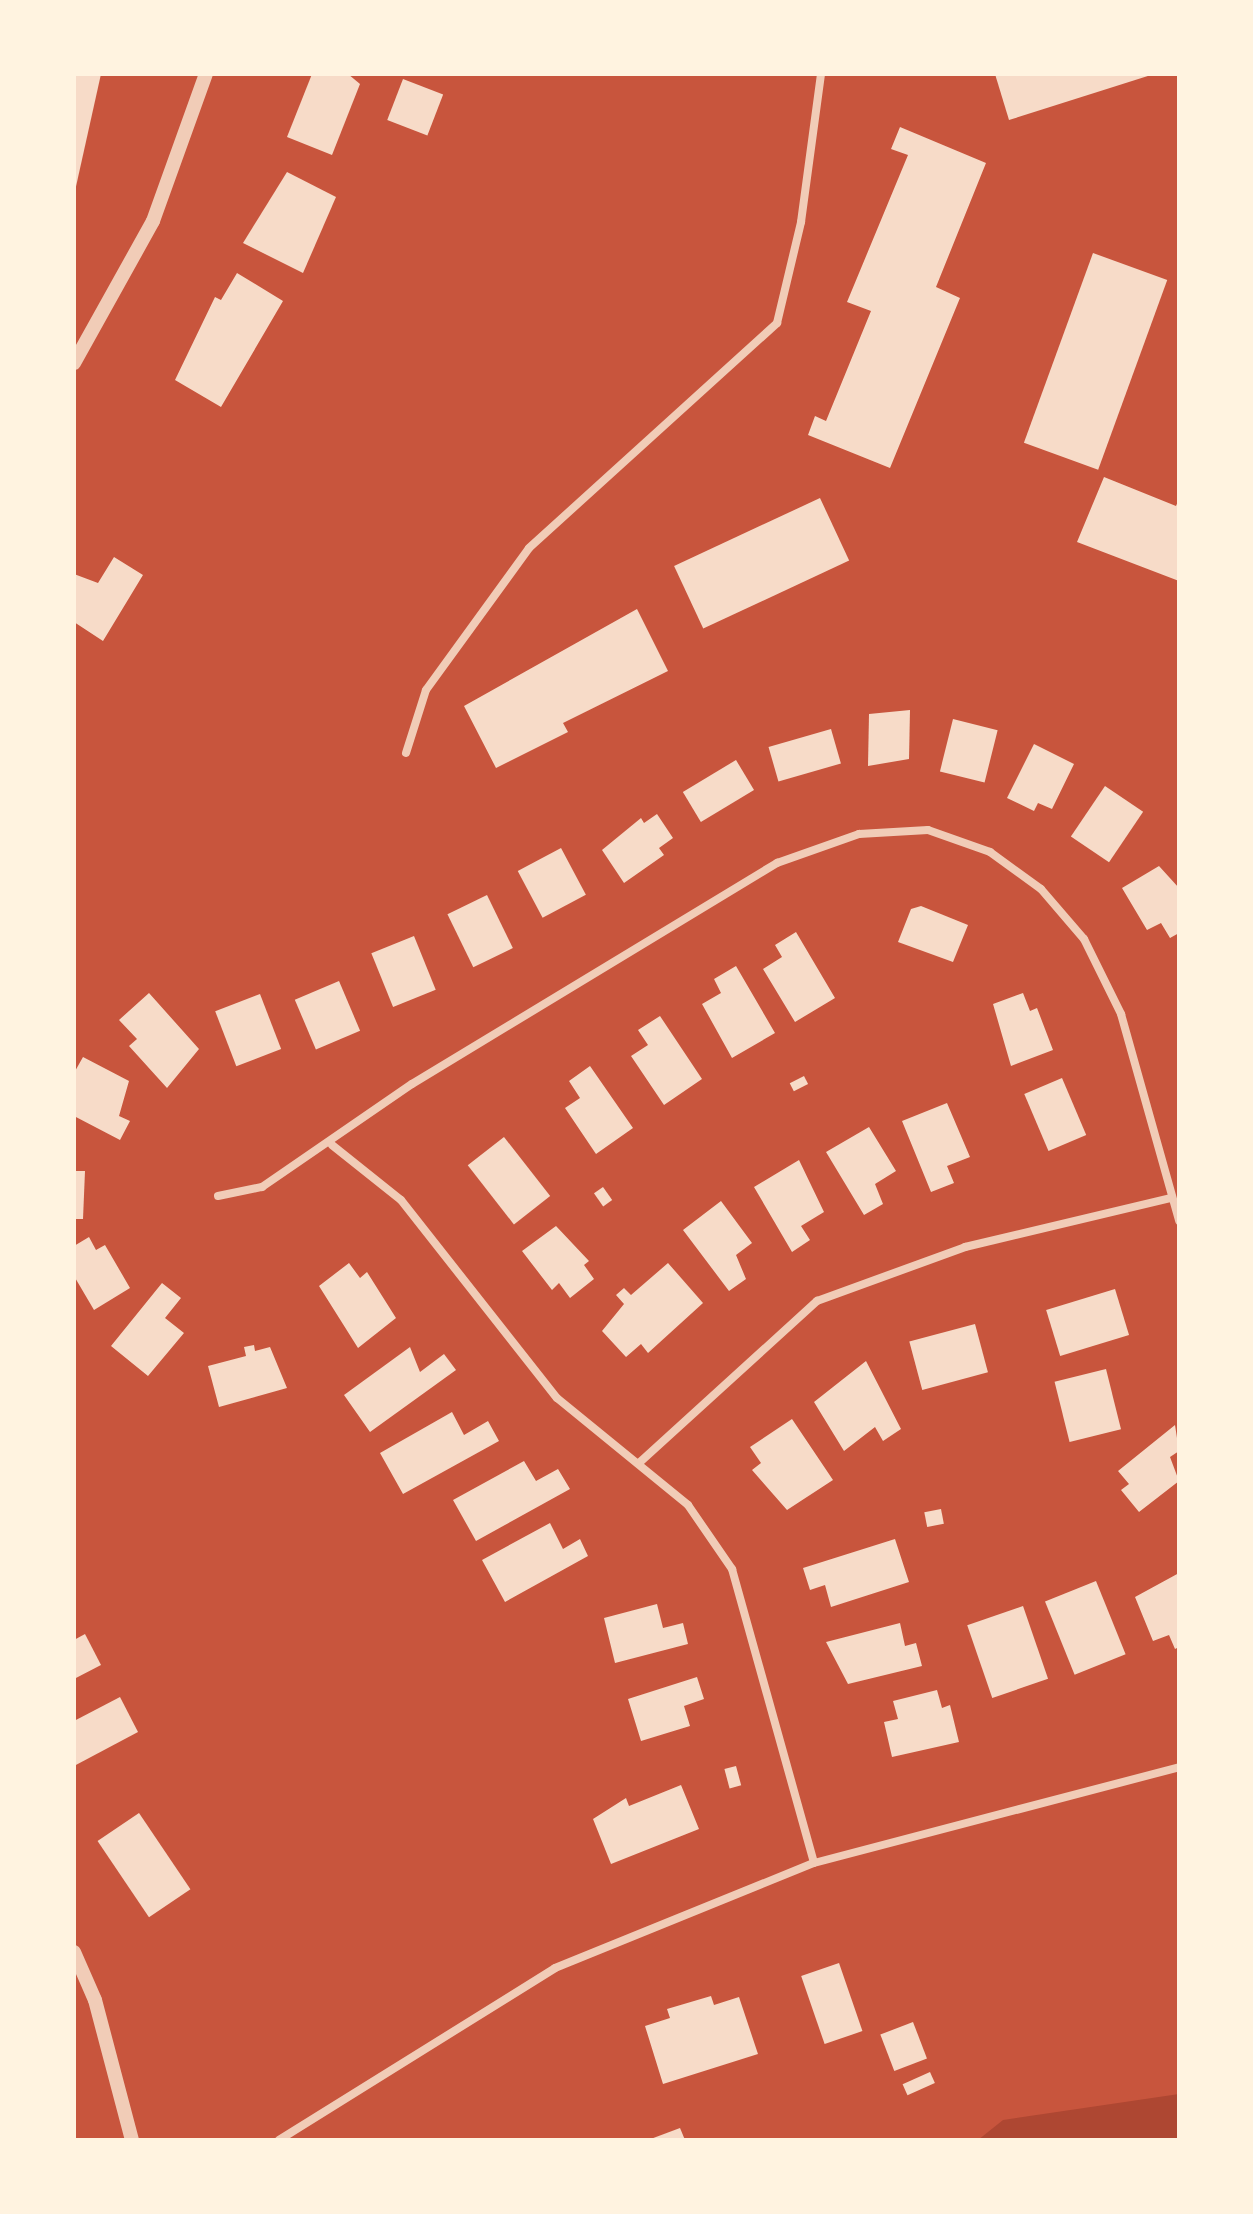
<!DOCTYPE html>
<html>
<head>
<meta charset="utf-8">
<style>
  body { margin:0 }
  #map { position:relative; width:1253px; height:2214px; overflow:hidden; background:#c8553d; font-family:Commissioner,sans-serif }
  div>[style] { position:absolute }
  .green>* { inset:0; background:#ae4732 }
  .building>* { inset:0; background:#f7dbc8; transform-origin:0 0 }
  .minor>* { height:8px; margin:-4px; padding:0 4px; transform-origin:4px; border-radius:4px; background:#f1ccb7 }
  .tertiary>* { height:14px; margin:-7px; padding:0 7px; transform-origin:7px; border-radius:7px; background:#f1ccb7 }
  span { translate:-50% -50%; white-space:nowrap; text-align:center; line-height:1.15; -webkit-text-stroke:6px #fff3e0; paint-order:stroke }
  .frame { position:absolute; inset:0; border:76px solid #fff3e0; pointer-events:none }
</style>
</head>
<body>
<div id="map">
  <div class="green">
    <i style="clip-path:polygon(1179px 2094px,1179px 2140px,978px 2140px,1003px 2120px)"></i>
  </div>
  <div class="building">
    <i style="clip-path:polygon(74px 74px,101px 74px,75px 191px,74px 191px)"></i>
    <i style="clip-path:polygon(312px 74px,348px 74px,360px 84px,332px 155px,287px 137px)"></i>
    <i style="clip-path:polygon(995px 74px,1151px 74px,1151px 75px,1009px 120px)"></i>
    <i style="left:403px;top:79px;width:43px;height:44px;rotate:21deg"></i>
    <i style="clip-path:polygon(900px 127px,986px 163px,936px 287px,960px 298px,890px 468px,808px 435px,815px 416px,826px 421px,871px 311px,847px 302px,908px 155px,891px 149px)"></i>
    <i style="clip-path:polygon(287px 172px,336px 197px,303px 273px,243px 243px)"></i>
    <i style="left:1093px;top:253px;width:79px;height:202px;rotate:20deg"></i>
    <i style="clip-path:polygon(237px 273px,283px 301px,221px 407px,175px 380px,215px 297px,221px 300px)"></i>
    <i style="clip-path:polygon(1104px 477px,1176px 506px,1179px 499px,1179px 581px,1077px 542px)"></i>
    <i style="left:820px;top:498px;width:69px;height:161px;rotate:65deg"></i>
    <i style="clip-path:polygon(114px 557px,143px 575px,103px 641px,74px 622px,74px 574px,98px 583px)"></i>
    <i style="clip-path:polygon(637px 609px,668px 671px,563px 723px,568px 732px,496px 768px,464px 706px)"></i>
    <i style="clip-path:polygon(910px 710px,909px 759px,868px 766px,869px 714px)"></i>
    <i style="left:953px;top:719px;width:46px;height:54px;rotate:14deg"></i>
    <i style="left:831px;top:729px;width:36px;height:65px;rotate:74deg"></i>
    <i style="clip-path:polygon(1034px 744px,1074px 764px,1052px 809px,1038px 803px,1034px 811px,1007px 798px)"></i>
    <i style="left:736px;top:760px;width:35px;height:62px;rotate:59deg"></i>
    <i style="left:1105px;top:786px;width:46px;height:61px;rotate:34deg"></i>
    <i style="clip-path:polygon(657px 814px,673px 838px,659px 848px,664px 855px,624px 883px,602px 850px,641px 818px,644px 823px)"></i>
    <i style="left:561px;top:848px;width:53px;height:49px;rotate:62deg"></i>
    <i style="clip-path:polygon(1159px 866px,1179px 888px,1179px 933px,1170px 938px,1161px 923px,1147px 930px,1122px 888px)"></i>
    <i style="left:487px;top:895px;width:59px;height:44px;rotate:64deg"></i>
    <i style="clip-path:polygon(921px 906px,968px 925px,953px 962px,898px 942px,911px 909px)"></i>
    <i style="clip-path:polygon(796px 932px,835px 998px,795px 1022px,763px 969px,782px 957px,775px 945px)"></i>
    <i style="left:414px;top:936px;width:58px;height:46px;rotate:68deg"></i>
    <i style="clip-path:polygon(736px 966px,775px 1033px,732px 1058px,702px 1004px,721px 993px,714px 979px)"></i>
    <i style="left:339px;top:981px;width:54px;height:48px;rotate:67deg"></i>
    <i style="clip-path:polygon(149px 993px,199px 1049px,167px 1088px,129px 1046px,137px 1039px,119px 1020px)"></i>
    <i style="clip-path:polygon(1023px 993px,1030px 1011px,1037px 1008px,1053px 1050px,1011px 1066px,993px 1004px)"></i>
    <i style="left:260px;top:994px;width:59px;height:48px;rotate:69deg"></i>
    <i style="clip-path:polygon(660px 1016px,702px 1079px,664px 1105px,631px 1056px,648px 1045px,638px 1030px)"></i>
    <i style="clip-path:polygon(83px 1057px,129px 1081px,119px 1116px,130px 1121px,120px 1140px,74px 1116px,74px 1073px)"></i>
    <i style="clip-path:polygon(590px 1066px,633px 1128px,596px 1154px,565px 1108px,580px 1098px,569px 1081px)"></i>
    <i style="left:804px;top:1076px;width:9px;height:16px;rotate:63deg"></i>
    <i style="left:1062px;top:1078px;width:62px;height:41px;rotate:67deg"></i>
    <i style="clip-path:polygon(947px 1103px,970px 1157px,947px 1166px,954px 1183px,931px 1192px,902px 1121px)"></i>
    <i style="clip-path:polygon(869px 1127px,896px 1171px,875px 1184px,883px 1204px,864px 1215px,826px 1152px)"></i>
    <i style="left:504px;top:1137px;width:75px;height:46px;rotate:52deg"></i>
    <i style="clip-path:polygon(799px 1160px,824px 1212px,801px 1226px,810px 1240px,792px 1252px,754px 1187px)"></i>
    <i style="clip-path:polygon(74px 1171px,85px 1171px,83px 1219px,74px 1219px)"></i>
    <i style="left:603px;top:1187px;width:16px;height:11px;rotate:55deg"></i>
    <i style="clip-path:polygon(721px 1201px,752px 1243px,736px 1255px,746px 1279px,729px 1291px,683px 1230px)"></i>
    <i style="clip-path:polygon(556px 1226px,589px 1261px,584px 1265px,594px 1279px,570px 1298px,559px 1283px,552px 1290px,522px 1251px)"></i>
    <i style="clip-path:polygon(89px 1237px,96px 1250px,105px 1245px,130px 1288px,94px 1310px,74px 1276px,74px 1246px)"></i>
    <i style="clip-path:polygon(349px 1263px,360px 1278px,367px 1272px,396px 1318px,358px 1348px,319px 1286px)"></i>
    <i style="clip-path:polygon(668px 1263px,703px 1303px,648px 1353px,641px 1344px,626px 1357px,602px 1331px,624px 1304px,616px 1295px,624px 1288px,631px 1295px)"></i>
    <i style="clip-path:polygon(162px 1283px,181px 1298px,165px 1318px,184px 1333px,148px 1376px,111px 1346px)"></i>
    <i style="left:1115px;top:1289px;width:48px;height:72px;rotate:73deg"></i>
    <i style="left:975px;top:1324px;width:50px;height:68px;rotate:75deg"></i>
    <i style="clip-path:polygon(254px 1345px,255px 1351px,270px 1347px,287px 1388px,219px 1407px,208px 1366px,246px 1356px,244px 1347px)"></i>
    <i style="clip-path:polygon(410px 1347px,420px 1372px,444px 1354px,456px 1370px,370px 1432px,344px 1395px)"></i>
    <i style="clip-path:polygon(866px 1361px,901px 1429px,883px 1441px,875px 1427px,844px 1451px,814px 1402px)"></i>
    <i style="left:1106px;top:1369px;width:62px;height:53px;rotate:76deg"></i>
    <i style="clip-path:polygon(452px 1412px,464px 1435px,488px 1421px,499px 1441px,403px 1494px,380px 1453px)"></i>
    <i style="clip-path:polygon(792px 1419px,833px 1480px,787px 1510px,752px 1470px,761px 1463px,750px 1447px)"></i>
    <i style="clip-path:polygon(1175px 1425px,1179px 1451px,1170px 1457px,1179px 1481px,1139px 1512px,1121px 1490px,1129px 1484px,1118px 1471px)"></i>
    <i style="clip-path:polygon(524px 1461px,536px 1481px,558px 1469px,570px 1489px,476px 1541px,453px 1500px)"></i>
    <i style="left:941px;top:1509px;width:15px;height:17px;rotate:79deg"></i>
    <i style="clip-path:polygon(550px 1523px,563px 1549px,580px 1539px,588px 1556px,505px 1602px,482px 1560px)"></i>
    <i style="clip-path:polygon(895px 1539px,909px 1582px,831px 1607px,825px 1585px,810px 1590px,803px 1568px)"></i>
    <i style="clip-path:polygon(1179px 1573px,1179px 1647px,1175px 1649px,1169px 1635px,1153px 1641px,1135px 1597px)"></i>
    <i style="left:1096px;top:1581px;width:79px;height:55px;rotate:68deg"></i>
    <i style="clip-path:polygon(657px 1604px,663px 1628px,683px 1623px,688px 1644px,615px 1663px,604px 1618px)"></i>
    <i style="left:1023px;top:1606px;width:77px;height:59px;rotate:71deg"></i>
    <i style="clip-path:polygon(900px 1623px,905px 1646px,916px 1643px,922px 1666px,848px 1684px,826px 1642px)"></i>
    <i style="clip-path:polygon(85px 1634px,101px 1665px,74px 1679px,74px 1640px)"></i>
    <i style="clip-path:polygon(697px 1677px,704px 1699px,684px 1706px,690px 1726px,641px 1741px,628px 1699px)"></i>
    <i style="clip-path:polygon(937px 1690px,942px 1708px,950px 1705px,959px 1742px,892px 1757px,884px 1722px,898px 1719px,893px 1701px)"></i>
    <i style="clip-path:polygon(120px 1697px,138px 1732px,74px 1766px,74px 1721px)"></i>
    <i style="left:736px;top:1766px;width:20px;height:12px;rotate:75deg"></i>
    <i style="clip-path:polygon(681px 1785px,699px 1829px,611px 1864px,593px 1819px,626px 1798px,629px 1806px)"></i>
    <i style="left:139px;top:1813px;width:92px;height:50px;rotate:56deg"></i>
    <i style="left:839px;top:1963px;width:72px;height:40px;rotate:71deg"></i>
    <i style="clip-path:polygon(711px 1996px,714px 2005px,739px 1997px,758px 2054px,663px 2084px,645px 2026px,670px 2018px,667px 2009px)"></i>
    <i style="left:913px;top:2022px;width:39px;height:35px;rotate:69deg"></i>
    <i style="left:930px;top:2072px;width:12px;height:30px;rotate:66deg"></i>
    <i style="clip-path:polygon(680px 2128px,685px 2140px,648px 2140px)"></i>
  </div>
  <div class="minor">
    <i style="left:406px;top:753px;width:66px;rotate:-72.4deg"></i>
    <i style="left:426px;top:690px;width:175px;rotate:-54deg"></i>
    <i style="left:529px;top:548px;width:335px;rotate:-42.2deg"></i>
    <i style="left:777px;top:323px;width:104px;rotate:-76.6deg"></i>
    <i style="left:801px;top:222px;width:149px;rotate:-82.3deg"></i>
    <i style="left:332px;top:1145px;width:88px;rotate:38.6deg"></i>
    <i style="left:401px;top:1200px;width:252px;rotate:51.8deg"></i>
    <i style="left:557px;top:1398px;width:169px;rotate:39.2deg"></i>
    <i style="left:688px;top:1505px;width:78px;rotate:55.5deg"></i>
    <i style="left:732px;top:1569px;width:305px;rotate:74.4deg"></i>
    <i style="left:218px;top:1196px;width:45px;rotate:-11.6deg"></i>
    <i style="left:262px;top:1187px;width:182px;rotate:-34.5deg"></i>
    <i style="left:412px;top:1084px;width:427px;rotate:-31.2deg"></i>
    <i style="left:777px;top:863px;width:87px;rotate:-19.5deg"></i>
    <i style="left:859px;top:834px;width:69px;rotate:-3.3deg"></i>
    <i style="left:928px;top:830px;width:66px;rotate:19.5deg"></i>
    <i style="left:990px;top:852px;width:63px;rotate:36deg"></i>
    <i style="left:1041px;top:889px;width:66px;rotate:49.3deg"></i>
    <i style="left:1084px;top:939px;width:84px;rotate:63.7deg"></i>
    <i style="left:1121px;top:1014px;width:215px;rotate:74.3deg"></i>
    <i style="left:639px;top:1463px;width:241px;rotate:-42.3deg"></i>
    <i style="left:817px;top:1301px;width:158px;rotate:-20deg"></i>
    <i style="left:965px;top:1247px;width:211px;rotate:-13.4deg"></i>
    <i style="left:279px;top:2140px;width:325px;rotate:-31.9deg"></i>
    <i style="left:555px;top:1968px;width:279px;rotate:-22.1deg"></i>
    <i style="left:814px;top:1863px;width:377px;rotate:-14.7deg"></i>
  </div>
  <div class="tertiary">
    <i style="left:74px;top:363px;width:162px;rotate:-60.9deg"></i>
    <i style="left:153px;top:221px;width:156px;rotate:-70.2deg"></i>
    <i style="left:74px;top:1952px;width:52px;rotate:66.4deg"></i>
    <i style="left:95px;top:2000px;width:145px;rotate:75.2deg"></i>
  </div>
  <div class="frame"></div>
</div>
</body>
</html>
